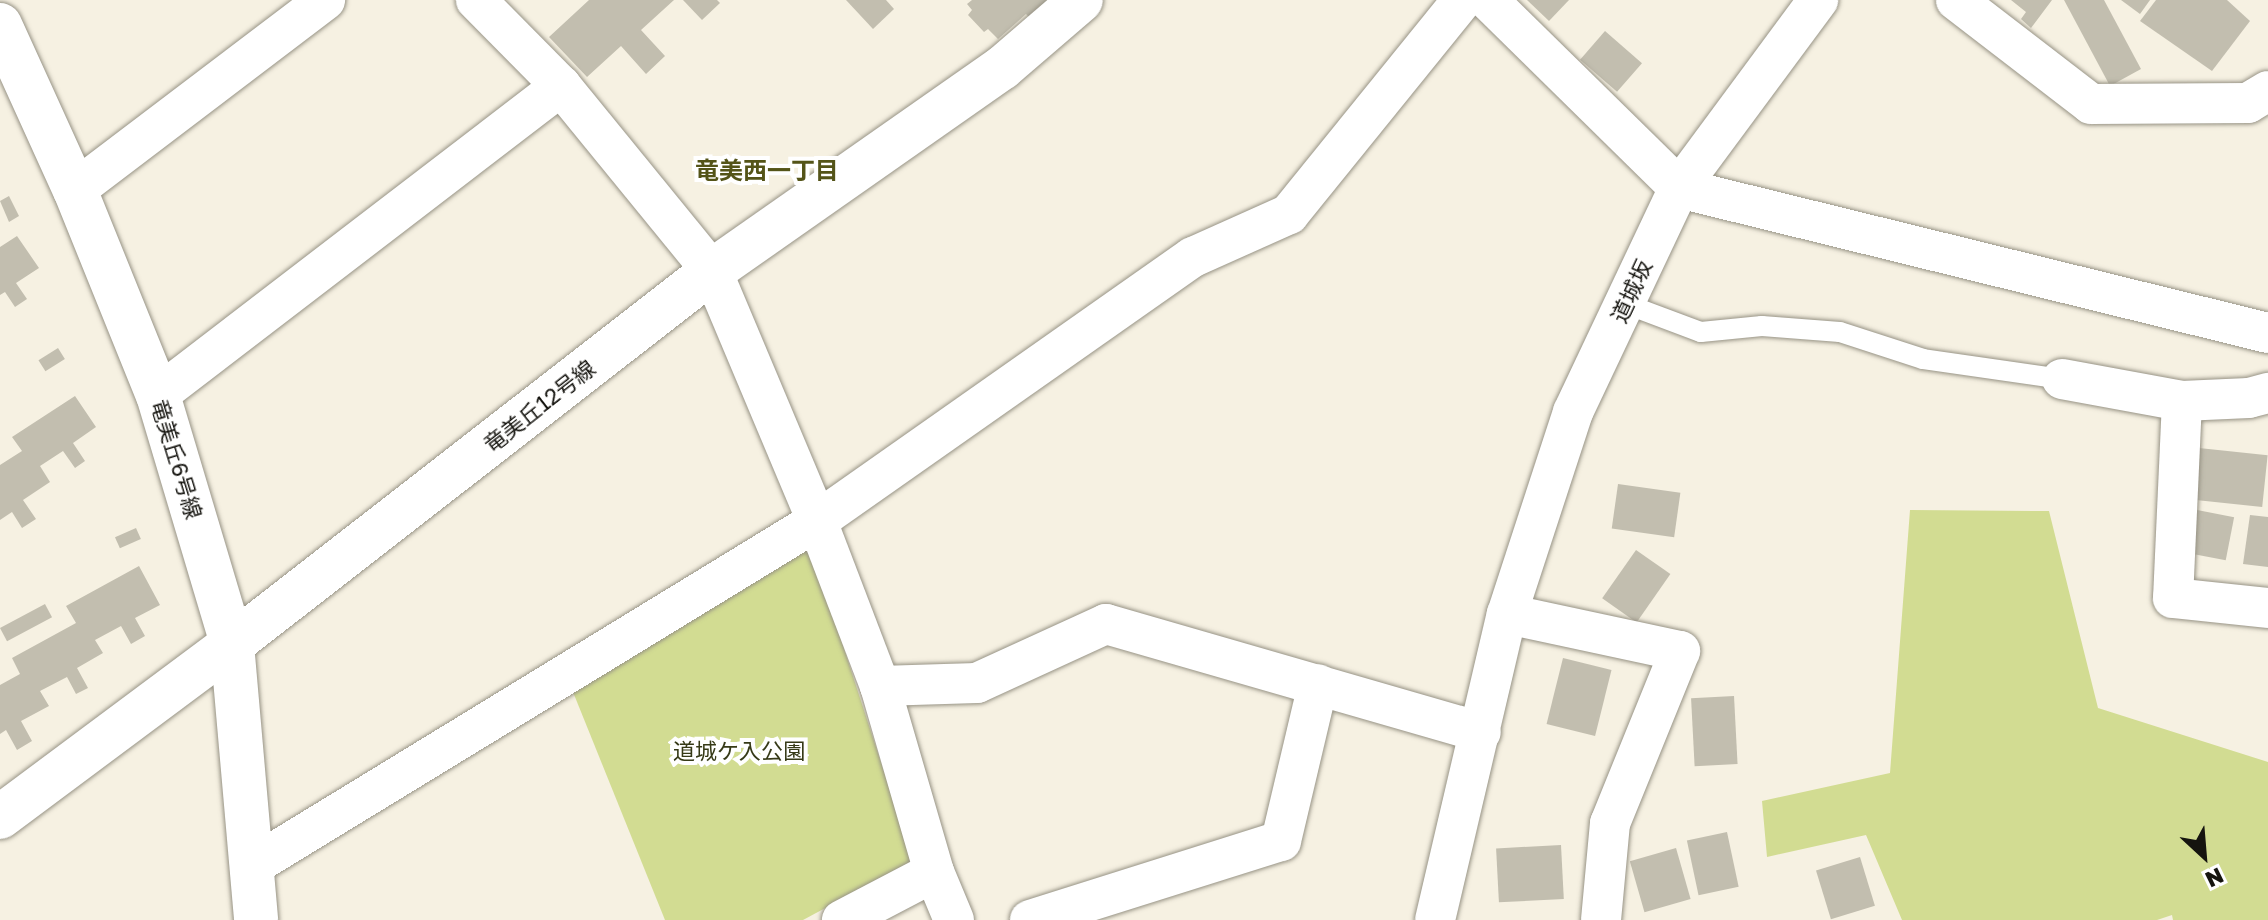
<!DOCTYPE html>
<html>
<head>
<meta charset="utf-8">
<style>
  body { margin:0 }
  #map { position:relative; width:2268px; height:920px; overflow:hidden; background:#f6f1e2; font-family:"Golos Text","Noto Sans JP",sans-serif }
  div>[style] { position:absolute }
  .green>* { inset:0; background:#d2dc92 }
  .building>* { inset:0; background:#c2beaf; transform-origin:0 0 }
  .roads { filter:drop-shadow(0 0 2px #979385) drop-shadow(0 0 2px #979385) }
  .lane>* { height:20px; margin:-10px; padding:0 10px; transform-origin:10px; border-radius:10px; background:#fff }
  .street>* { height:40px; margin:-20px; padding:0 20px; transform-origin:20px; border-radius:20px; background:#fff }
  .secondary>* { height:44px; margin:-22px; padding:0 22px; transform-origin:22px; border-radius:22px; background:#fff }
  span { translate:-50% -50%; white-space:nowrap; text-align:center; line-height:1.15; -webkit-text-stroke:8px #fff; paint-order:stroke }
  .street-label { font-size:22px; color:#15140f }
  .park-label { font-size:22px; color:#363a17 }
  .neighbourhood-label { font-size:24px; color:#545418; font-weight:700 }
  .north { position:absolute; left:2164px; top:816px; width:80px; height:80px; -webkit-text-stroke:6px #fff; paint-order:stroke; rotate:154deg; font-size:22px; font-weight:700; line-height:32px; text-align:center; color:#15140f }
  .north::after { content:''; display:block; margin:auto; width:28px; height:36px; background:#15140f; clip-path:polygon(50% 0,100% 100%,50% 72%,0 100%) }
</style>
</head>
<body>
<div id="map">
  <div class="green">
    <i style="clip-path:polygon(1910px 510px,2049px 511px,2098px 708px,2268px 762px,2268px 920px,2173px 920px,2172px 915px,2157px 920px,1902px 920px,1866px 835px,1767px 857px,1762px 801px,1890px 773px)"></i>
    <i style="clip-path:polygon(810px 544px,913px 861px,803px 920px,665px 920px,573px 692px)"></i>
  </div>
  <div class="building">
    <i style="clip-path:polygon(589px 0,674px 0,641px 30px,665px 56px,646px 74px,621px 46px,587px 77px,549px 37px)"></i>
    <i style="clip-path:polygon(683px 0,717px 0,720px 3px,702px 20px)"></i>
    <i style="clip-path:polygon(846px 0,886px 0,894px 9px,873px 29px)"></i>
    <i style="clip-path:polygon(972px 0,1048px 0,1031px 19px,1026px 14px,998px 39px,988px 29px,984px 32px,968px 15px,972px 10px,967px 4px)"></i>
    <i style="clip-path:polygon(1527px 0,1569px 0,1549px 21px)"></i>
    <i style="clip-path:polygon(2011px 0,2052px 0,2031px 28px,2021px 19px,2026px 12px)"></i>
    <i style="clip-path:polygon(2064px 0,2104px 0,2141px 69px,2110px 86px)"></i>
    <i style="clip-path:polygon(2121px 0,2150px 0,2140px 14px)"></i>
    <i style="clip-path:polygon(2156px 0,2227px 0,2250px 21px,2212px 71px,2140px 21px)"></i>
    <i style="left:1605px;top:31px;width:49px;height:38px;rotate:41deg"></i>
    <i style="clip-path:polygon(9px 196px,19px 216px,9px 222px,0 201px)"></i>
    <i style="clip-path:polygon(17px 236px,39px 268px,16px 283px,27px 299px,15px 307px,5px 292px,0 295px,0 247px)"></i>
    <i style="left:58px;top:348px;width:13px;height:23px;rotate:58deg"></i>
    <i style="clip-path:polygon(75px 396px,96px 427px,73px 443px,85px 461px,75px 468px,63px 451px,40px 466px,50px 482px,23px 500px,36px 519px,22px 528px,12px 512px,0 520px,0 465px,22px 451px,12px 437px)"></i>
    <i style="left:2199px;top:448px;width:69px;height:52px;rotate:6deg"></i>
    <i style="left:1618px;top:484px;width:63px;height:45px;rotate:8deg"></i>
    <i style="left:2187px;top:508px;width:48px;height:44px;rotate:11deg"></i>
    <i style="clip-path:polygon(2250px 515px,2268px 517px,2268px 567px,2243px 564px)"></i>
    <i style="left:136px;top:528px;width:12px;height:23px;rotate:66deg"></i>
    <i style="left:1636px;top:550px;width:42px;height:59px;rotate:35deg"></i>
    <i style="clip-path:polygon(139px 566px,160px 605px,135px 618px,145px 636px,131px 644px,121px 626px,95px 640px,103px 653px,77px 668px,88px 688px,76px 694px,67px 677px,40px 691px,49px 706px,21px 721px,32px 741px,17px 750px,6px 730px,0 734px,0 685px,20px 674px,12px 658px,76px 623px,66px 606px)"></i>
    <i style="left:45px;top:604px;width:15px;height:51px;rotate:62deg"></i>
    <i style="left:1563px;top:658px;width:50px;height:68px;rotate:14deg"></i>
    <i style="left:1734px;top:696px;width:68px;height:43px;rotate:87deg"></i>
    <i style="left:1727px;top:832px;width:56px;height:41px;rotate:78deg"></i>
    <i style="left:1561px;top:845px;width:54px;height:65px;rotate:87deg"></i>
    <i style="left:1676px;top:848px;width:53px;height:48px;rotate:74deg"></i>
    <i style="left:1860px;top:857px;width:51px;height:46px;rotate:73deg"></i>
  </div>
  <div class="roads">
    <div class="lane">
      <i style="left:1626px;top:304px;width:80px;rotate:20.5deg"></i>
      <i style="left:1701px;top:332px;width:61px;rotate:-5.6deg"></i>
      <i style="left:1762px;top:326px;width:78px;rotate:4.4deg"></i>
      <i style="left:1840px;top:332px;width:87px;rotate:18deg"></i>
      <i style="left:1923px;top:359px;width:140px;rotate:8.2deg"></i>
    </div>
    <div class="street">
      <i style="left:476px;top:0;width:121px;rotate:45.3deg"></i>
      <i style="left:561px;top:86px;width:239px;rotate:50.8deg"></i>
      <i style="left:712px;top:271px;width:271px;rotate:67.2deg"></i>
      <i style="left:817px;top:521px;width:177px;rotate:69.1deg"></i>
      <i style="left:880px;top:686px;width:194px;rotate:73.8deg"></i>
      <i style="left:934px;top:872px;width:104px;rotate:152.4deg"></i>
      <i style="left:1488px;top:0;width:268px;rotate:44.5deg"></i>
      <i style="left:1679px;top:188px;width:607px;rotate:13.83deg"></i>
      <i style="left:1956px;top:0;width:170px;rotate:37.6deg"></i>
      <i style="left:2091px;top:104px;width:157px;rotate:-0.4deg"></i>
      <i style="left:2248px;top:103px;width:23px;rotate:-31deg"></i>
      <i style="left:75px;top:190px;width:314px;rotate:-37.2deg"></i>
      <i style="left:2062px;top:379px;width:122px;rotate:10.4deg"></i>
      <i style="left:2182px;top:401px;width:67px;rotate:-2.6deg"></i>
      <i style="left:2249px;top:398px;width:20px;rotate:-15deg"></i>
      <i style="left:158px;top:395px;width:508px;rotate:-37.48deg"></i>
      <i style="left:2182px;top:401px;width:197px;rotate:92.6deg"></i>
      <i style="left:2173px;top:598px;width:96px;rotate:6deg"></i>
      <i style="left:1507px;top:614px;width:177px;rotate:12.1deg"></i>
      <i style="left:1680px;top:651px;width:186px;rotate:112.1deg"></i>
      <i style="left:1610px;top:823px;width:97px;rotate:95.3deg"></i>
      <i style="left:880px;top:686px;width:97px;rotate:-1.8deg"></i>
      <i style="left:977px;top:683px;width:142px;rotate:-24.6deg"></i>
      <i style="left:1106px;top:624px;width:390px;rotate:16.1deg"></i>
      <i style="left:252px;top:866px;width:662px;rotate:-31.41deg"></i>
      <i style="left:817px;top:521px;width:459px;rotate:-35.1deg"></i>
      <i style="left:1193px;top:257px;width:105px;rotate:-24.1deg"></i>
      <i style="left:1289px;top:214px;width:275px;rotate:-51deg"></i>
      <i style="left:934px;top:872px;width:52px;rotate:67.4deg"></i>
      <i style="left:1030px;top:920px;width:263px;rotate:-17.5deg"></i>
      <i style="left:1281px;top:841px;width:161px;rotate:-76.7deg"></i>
      <i style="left:1435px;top:920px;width:314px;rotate:-76.8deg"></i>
      <i style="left:1507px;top:614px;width:213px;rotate:-71.9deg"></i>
      <i style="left:1573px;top:412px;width:248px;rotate:-64.7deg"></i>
      <i style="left:1679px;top:188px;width:234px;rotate:-53.5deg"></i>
    </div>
    <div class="secondary">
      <i style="left:0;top:25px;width:181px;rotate:65.6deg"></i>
      <i style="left:75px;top:190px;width:221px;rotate:68deg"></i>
      <i style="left:158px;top:395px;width:260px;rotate:73.4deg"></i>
      <i style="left:232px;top:644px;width:277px;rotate:85deg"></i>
      <i style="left:0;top:817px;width:289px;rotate:-36.7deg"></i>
      <i style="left:232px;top:644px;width:608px;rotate:-37.85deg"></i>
      <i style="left:712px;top:271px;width:354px;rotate:-35deg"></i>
      <i style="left:1002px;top:68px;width:104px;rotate:-40.7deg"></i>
    </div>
  </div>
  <div class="street-label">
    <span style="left:1631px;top:291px;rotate:-65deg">道城坂</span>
    <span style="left:539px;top:406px;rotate:-38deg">竜美丘12号線</span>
    <span style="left:177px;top:459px;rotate:73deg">竜美丘6号線</span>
  </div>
  <div class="park-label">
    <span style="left:739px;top:751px">道城ケ入公園</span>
  </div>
  <div class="neighbourhood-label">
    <span style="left:767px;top:170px">竜美西一丁目</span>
  </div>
  <div class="north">N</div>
</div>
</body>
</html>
